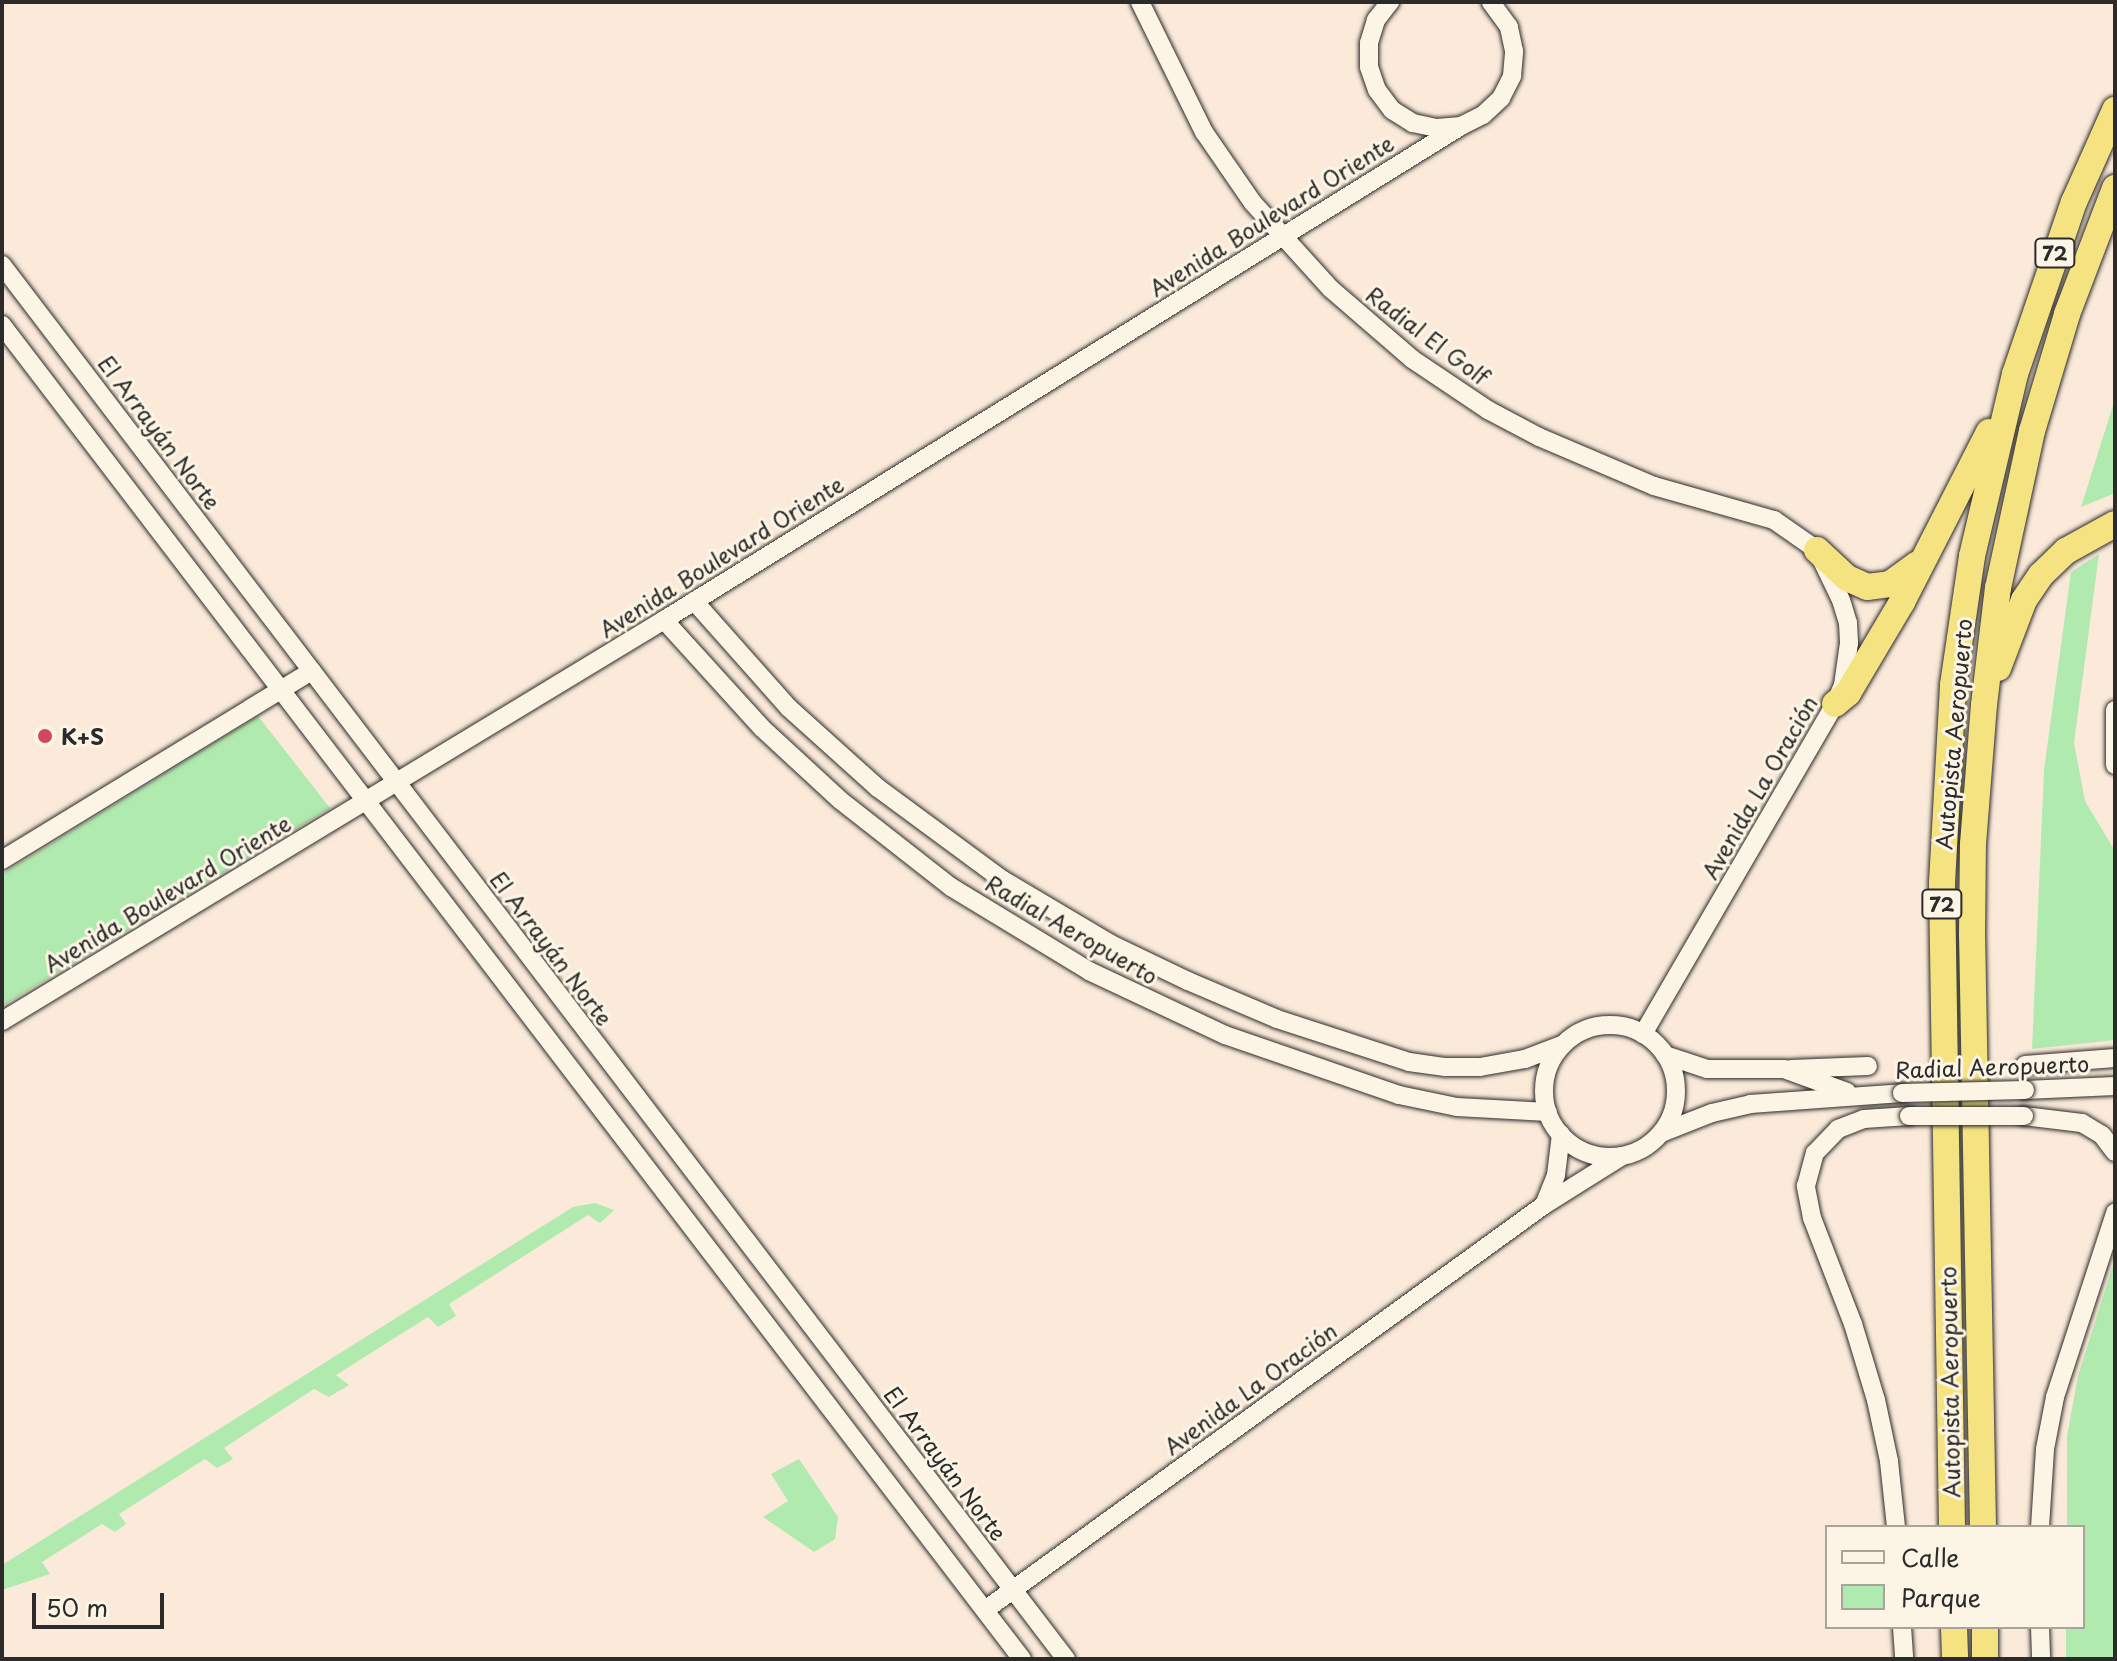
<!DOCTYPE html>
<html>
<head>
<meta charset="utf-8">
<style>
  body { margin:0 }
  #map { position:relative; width:2117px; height:1661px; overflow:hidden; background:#fbeada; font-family:"Playpen Sans",sans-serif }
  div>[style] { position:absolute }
  .green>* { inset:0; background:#b0eaaf }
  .roads { filter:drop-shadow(0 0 2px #2b2b2b) drop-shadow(0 0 2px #2b2b2b) }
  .minor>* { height:18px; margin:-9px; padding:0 9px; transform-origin:9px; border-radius:9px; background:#fcf5e5 }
  .minor>.ring { margin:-9px; padding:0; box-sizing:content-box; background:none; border:18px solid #fcf5e5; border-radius:50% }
  .highway>* { height:26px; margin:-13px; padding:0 13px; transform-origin:13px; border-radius:13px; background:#f5e381 }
  .bridges { filter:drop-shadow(0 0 2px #2b2b2b) drop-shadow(0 0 2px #2b2b2b) }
  .minor-bridge>* { height:18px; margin:-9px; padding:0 9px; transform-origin:9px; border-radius:9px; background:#fcf5e5 }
  .dots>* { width:22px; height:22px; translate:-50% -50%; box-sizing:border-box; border:4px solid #fcf5e5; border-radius:50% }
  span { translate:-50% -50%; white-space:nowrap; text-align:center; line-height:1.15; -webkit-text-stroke:6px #fcf5e5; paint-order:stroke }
  .shield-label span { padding:2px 6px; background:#fcf5e5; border:2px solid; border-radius:6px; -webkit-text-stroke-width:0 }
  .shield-label { font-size:20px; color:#2b2b2b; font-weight:700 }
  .street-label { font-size:22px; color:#2b2b2b }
  .poi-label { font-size:22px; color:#2b2b2b; font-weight:700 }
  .left { translate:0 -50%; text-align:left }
  .frame { position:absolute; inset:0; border:4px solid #2b2b2b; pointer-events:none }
  .legend { position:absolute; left:1825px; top:1525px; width:260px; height:104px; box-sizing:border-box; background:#fcf5e5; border:2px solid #a8a49b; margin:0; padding:10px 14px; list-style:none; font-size:24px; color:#2b2b2b }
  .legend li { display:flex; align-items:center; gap:16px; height:40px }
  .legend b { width:40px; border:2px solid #a8a49b }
  .scale { position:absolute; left:32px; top:1593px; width:132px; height:36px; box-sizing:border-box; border:4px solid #2b2b2b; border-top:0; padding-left:10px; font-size:24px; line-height:28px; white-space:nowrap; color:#2b2b2b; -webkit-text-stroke:6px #fcf5e5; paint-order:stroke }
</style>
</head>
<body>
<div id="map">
  <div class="green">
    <i style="clip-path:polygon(2115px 399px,2115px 493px,2081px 507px)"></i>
    <i style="clip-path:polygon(2099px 554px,2074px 743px,2085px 801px,2115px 851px,2115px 1040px,2032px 1049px,2044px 770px,2071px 572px)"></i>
    <i style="clip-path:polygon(258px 716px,330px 808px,2px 1006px,2px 874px)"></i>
    <i style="clip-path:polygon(595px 1203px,614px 1210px,600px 1223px,588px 1215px,449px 1304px,456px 1316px,438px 1327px,428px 1317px,336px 1375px,349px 1385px,329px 1397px,314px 1389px,224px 1448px,233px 1459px,217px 1468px,205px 1459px,119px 1514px,126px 1524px,115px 1532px,102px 1524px,42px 1562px,50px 1574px,2px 1590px,2px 1565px,573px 1207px)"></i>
    <i style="clip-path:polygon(2115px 1259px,2115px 1659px,2066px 1659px,2066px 1627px,2083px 1627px,2083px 1527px,2067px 1527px,2067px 1436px,2078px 1376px)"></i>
    <i style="clip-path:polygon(799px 1459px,838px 1517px,835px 1539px,814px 1552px,763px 1517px,788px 1501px,771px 1474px)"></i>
  </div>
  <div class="roads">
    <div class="minor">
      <i style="left:1140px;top:2px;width:145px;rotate:63.8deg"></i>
      <i style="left:1204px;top:132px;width:86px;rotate:55.4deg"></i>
      <i style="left:1253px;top:203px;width:116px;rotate:47.8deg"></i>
      <i style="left:1331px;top:289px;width:107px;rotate:40.8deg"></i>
      <i style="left:1412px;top:359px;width:92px;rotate:33.9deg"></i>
      <i style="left:1488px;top:410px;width:58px;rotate:27.9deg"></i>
      <i style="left:1539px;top:437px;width:125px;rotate:23.1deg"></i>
      <i style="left:1654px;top:486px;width:125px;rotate:15.8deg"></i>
      <i style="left:1774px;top:520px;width:52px;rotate:34.9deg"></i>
      <i style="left:1817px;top:550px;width:55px;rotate:64.4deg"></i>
      <i style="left:1841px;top:600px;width:24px;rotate:73deg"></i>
      <i style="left:1848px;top:623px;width:20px;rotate:87deg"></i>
      <i style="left:1849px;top:643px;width:42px;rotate:98.1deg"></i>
      <i style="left:1843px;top:685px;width:21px;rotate:113deg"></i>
      <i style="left:1835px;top:704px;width:382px;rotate:120.2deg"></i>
      <i style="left:1390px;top:2px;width:23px;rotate:128deg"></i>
      <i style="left:1376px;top:20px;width:24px;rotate:107deg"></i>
      <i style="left:1369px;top:43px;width:24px;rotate:90deg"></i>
      <i style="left:1369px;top:67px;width:24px;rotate:71deg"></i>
      <i style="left:1377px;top:90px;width:25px;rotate:53deg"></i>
      <i style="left:1392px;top:110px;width:25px;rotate:32deg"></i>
      <i style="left:1413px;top:123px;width:25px;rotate:12deg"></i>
      <i style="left:1437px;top:128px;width:24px;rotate:-5deg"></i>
      <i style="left:1461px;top:126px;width:25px;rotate:-27deg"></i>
      <i style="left:1483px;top:115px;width:25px;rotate:-43deg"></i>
      <i style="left:1501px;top:98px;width:25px;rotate:-63deg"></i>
      <i style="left:1512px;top:76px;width:25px;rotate:-85deg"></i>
      <i style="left:1514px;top:51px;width:25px;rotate:-102deg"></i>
      <i style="left:1509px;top:27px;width:31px;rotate:-126deg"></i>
      <i style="left:2px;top:265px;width:1754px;rotate:52.65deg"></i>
      <i style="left:2px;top:325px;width:1679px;rotate:52.6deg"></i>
      <i style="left:694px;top:601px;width:143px;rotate:48.4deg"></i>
      <i style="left:789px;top:708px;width:120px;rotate:42deg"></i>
      <i style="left:878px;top:788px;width:155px;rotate:36.4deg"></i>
      <i style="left:1003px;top:880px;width:126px;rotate:30.7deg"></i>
      <i style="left:1111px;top:944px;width:85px;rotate:25.7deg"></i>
      <i style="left:1188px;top:981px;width:97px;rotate:23.1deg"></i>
      <i style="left:1277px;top:1019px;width:139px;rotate:18deg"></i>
      <i style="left:1409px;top:1062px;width:37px;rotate:8deg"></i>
      <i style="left:1446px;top:1067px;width:34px"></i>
      <i style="left:1480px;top:1067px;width:46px;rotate:-10.1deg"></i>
      <i style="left:1525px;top:1059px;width:40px;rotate:-21deg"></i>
      <i style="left:664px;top:620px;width:146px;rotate:47.8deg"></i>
      <i style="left:762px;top:728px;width:106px;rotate:42.7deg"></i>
      <i style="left:840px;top:800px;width:141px;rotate:38.1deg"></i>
      <i style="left:951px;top:887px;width:162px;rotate:31.3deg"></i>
      <i style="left:1089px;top:971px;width:150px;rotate:25.2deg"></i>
      <i style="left:1225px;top:1035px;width:184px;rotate:19deg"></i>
      <i style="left:1399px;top:1095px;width:59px;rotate:11.7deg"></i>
      <i style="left:1457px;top:1107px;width:91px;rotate:3.1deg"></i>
      <i style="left:2115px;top:710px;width:55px;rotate:90deg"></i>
      <i style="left:2px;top:860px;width:363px;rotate:-31.4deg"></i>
      <i style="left:2px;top:1021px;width:774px;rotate:-31.2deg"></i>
      <i style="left:664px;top:620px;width:938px;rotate:-31.79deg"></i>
      <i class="ring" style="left:1544px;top:1025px;width:114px;height:114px"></i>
      <i style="left:1665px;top:1055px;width:44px;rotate:18.4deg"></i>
      <i style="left:1707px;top:1069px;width:77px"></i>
      <i style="left:1784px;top:1069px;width:67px;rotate:20.1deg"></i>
      <i style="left:2025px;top:1065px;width:90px;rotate:-4.4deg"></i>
      <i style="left:1791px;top:1069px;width:77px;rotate:-2.2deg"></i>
      <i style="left:2025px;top:1090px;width:90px;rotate:-2.5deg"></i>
      <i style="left:2024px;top:1116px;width:58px;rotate:6.9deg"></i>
      <i style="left:2082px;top:1123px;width:23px;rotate:31deg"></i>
      <i style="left:2102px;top:1135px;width:21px;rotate:53deg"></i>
      <i style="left:1661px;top:1133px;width:55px;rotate:-21.4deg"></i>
      <i style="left:1712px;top:1113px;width:39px;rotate:-13deg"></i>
      <i style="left:1750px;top:1104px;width:152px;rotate:-4.1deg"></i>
      <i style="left:1544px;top:1205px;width:32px;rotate:-68deg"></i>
      <i style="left:1556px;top:1175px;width:41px;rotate:-83deg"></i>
      <i style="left:1896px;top:1527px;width:66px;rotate:-96.1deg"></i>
      <i style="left:1889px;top:1461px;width:62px;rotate:-102deg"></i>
      <i style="left:1876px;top:1400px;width:79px;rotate:-106.8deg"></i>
      <i style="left:1853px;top:1324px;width:114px;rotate:-111.1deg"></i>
      <i style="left:1812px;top:1218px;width:33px;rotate:-101deg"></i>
      <i style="left:1806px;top:1186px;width:34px;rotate:-75deg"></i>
      <i style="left:1815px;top:1153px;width:33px;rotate:-46deg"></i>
      <i style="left:1838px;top:1129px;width:28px;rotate:-21deg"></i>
      <i style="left:1864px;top:1119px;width:45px;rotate:-3.8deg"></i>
      <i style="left:2040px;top:1527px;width:78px;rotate:-86.3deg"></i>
      <i style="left:2045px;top:1449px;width:53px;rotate:-79.1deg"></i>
      <i style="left:2055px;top:1397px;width:194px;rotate:-71.9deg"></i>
      <i style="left:985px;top:1610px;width:690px;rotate:-35.92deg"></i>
      <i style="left:1544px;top:1205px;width:92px;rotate:-32.1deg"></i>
      <i style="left:1902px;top:1627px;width:32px;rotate:86deg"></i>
      <i style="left:2040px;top:1627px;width:32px;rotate:88deg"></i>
    </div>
    <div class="highway">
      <i style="left:1817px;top:550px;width:41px;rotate:43deg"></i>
      <i style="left:1847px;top:578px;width:22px;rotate:24deg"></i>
      <i style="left:1867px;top:587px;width:23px;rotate:-7deg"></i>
      <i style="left:1890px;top:584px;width:34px;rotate:-36deg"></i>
      <i style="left:1998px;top:668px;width:73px;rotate:-69.1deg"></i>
      <i style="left:2024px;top:600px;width:30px;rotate:-56deg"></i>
      <i style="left:2041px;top:575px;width:35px;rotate:-44deg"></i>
      <i style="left:2066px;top:551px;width:56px;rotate:-28.9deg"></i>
      <i style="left:1835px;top:704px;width:17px;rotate:-40deg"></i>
      <i style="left:1848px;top:693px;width:106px;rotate:-59.3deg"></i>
      <i style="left:1902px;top:602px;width:191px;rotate:-62.9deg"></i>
      <i style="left:1952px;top:1527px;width:644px;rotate:-90.89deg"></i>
      <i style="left:1942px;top:883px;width:198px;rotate:-86.8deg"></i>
      <i style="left:1953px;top:685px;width:130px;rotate:-81.6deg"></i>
      <i style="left:1972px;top:556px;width:187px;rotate:-76.7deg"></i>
      <i style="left:2015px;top:374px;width:182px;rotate:-71.1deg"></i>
      <i style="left:2074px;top:202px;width:101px;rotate:-66deg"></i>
      <i style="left:1983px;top:1527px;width:592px;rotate:-91.06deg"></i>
      <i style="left:1972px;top:935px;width:91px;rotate:-89.4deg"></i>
      <i style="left:1973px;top:844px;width:139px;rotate:-85.5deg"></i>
      <i style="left:1984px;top:705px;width:118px;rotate:-83.2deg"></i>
      <i style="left:1998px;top:588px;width:161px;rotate:-77.8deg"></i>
      <i style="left:2032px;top:431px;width:122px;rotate:-73.3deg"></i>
      <i style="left:2067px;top:314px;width:135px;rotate:-69.1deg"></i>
      <i style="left:1954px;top:1627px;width:32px;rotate:88deg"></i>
      <i style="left:1985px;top:1627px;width:32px;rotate:90deg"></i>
    </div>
  </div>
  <div class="bridges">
    <div class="minor-bridge">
      <i style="left:1902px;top:1093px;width:123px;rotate:-1.4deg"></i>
      <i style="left:1909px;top:1116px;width:115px"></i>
    </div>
  </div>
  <div class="dots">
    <i style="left:45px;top:736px;background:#d1495b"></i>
  </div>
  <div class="shield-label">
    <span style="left:2055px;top:253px">72</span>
    <span style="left:1942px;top:904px">72</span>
  </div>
  <div class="street-label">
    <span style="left:1271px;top:215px;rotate:-32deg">Avenida Boulevard Oriente</span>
    <span style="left:1428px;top:335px;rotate:37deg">Radial El Golf</span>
    <span style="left:160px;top:432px;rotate:53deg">El Arrayán Norte</span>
    <span style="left:721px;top:556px;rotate:-32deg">Avenida Boulevard Oriente</span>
    <span style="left:1953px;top:734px;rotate:-85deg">Autopista Aeropuerto</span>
    <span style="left:1759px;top:787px;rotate:-60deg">Avenida La Oración</span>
    <span style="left:167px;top:893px;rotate:-31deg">Avenida Boulevard Oriente</span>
    <span style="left:1072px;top:929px;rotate:30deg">Radial Aeropuerto</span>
    <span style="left:552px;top:948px;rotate:53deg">El Arrayán Norte</span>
    <span style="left:1992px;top:1066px;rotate:-2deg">Radial Aeropuerto</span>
    <span style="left:1949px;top:1382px;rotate:-91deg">Autopista Aeropuerto</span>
    <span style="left:1250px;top:1388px;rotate:-36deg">Avenida La Oración</span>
    <span style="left:946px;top:1463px;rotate:53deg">El Arrayán Norte</span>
  </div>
  <div class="poi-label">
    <span class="left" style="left:61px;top:736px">K+S</span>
  </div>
  <div class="frame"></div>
  <ul class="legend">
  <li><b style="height:10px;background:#fcf5e5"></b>Calle</li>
  <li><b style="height:22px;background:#b0eaaf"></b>Parque</li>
  </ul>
  <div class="scale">50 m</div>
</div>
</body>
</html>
